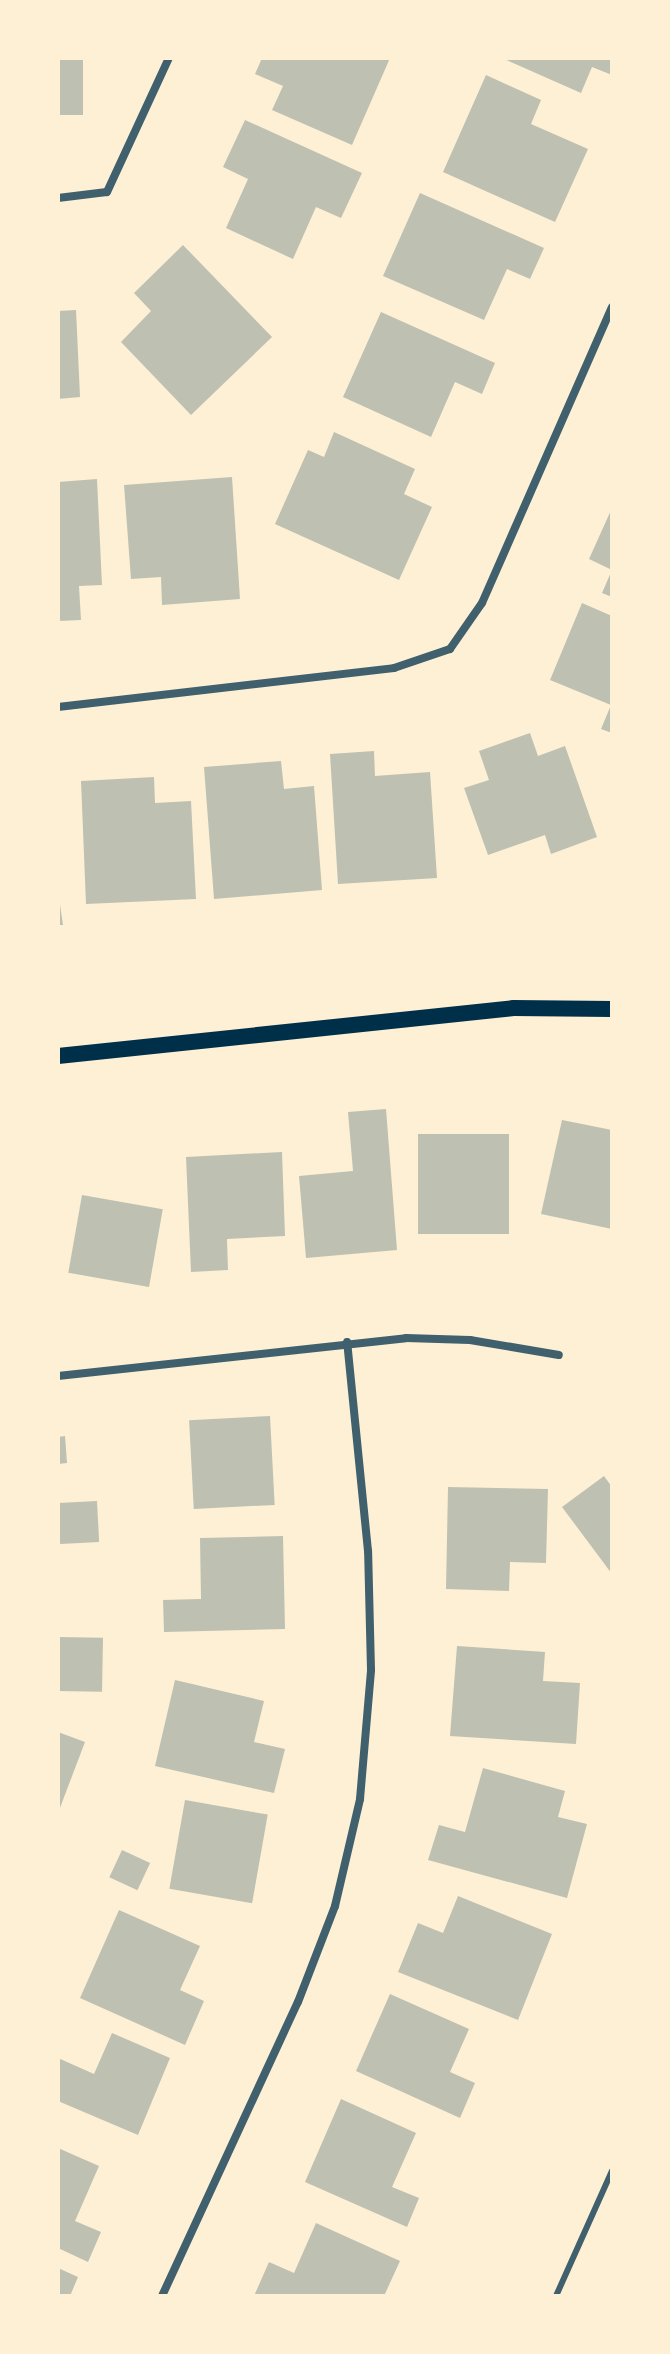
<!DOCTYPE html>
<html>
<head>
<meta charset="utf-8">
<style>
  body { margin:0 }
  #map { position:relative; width:670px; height:2354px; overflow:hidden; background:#fdf0d5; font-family:Montserrat,sans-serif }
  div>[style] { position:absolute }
  .building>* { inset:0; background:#bec0b2; transform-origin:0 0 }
  .service>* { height:6px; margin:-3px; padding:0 3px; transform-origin:3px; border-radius:3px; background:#3f606c }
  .minor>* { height:8px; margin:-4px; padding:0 4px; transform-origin:4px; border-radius:4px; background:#3f606c }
  .secondary>* { height:16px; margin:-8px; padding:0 8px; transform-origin:8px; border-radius:8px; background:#003049 }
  span { translate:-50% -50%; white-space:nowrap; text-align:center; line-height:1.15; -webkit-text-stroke:6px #fdf0d5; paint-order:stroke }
  .frame { position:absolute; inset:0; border:60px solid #fdf0d5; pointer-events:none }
</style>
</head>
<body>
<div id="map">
  <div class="building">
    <i style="left:58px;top:58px;width:25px;height:57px"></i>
    <i style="clip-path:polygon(262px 58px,390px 58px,352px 145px,272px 110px,283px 86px,255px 74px)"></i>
    <i style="clip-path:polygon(502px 58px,612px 58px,612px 75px,592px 67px,581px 93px)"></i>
    <i style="clip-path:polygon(486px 75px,541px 100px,531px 124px,588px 149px,555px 222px,443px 172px)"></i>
    <i style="clip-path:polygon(245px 120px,362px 173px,341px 218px,316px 207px,293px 259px,226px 228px,248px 179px,223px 167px)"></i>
    <i style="clip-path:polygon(420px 193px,544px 248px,530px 279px,507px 269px,484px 320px,383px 276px)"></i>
    <i style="clip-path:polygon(183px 245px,272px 337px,191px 415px,121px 342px,151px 311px,134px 293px)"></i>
    <i style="clip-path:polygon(76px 310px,80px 397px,58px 399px,58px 311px)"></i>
    <i style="clip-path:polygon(381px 312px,495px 363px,482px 394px,455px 382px,431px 437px,343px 397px)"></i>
    <i style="clip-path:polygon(334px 432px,415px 469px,404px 494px,432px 507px,399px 580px,275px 524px,308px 450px,324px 457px)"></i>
    <i style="clip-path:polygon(232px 477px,240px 599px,162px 605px,161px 577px,131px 579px,124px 485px)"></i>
    <i style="clip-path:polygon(97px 479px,102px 585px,79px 586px,81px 620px,58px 621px,58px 482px)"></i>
    <i style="clip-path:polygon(612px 508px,612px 597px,602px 593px,612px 570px,589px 559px)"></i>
    <i style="clip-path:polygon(582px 603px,612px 616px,612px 733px,601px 729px,611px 705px,550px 680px)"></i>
    <i style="clip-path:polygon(530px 733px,538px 756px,565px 746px,597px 837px,551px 854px,545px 835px,488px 855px,464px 788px,489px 780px,479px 751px)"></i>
    <i style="clip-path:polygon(374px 751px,375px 776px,430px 772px,437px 878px,338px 884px,330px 754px)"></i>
    <i style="clip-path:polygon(281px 761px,284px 789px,314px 786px,322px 890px,214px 899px,204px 767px)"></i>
    <i style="clip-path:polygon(154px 777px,155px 803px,191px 801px,196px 899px,86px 904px,81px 781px)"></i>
    <i style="clip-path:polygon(58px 891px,63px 925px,58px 925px)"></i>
    <i style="clip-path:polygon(386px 1109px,397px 1250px,306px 1258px,299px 1176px,353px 1171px,348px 1112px)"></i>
    <i style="clip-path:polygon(562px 1120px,612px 1130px,612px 1229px,541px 1214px)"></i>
    <i style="left:418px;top:1134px;width:91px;height:100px"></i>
    <i style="clip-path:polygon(282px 1152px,285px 1236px,227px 1239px,228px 1270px,191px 1272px,186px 1157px)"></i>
    <i style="left:82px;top:1195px;width:82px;height:79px;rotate:10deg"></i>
    <i style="left:270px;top:1416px;width:89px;height:81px;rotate:87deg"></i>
    <i style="clip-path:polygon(65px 1436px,67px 1463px,58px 1464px,58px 1437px)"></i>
    <i style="clip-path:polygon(604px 1476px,612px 1487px,612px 1574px,562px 1507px)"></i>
    <i style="clip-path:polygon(448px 1487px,548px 1489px,546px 1563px,510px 1562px,509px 1591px,446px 1589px)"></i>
    <i style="left:97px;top:1501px;width:41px;height:39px;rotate:87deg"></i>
    <i style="clip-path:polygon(283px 1536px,285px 1629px,164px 1632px,163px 1600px,201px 1599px,200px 1538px)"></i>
    <i style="left:58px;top:1637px;width:45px;height:54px;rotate:1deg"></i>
    <i style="clip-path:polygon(457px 1646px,545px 1652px,543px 1681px,580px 1683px,576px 1744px,450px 1736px)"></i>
    <i style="clip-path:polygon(175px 1680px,264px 1701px,254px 1742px,285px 1749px,274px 1793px,155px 1766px)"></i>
    <i style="clip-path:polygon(58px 1732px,85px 1742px,58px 1813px)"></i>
    <i style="clip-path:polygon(483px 1768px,565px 1791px,558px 1817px,587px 1824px,567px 1898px,428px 1860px,439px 1825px,465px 1832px)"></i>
    <i style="left:185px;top:1800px;width:84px;height:90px;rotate:10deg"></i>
    <i style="left:122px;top:1850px;width:31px;height:30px;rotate:25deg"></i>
    <i style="clip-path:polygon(458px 1896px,552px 1934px,518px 2020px,398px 1972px,418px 1923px,443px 1933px)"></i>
    <i style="clip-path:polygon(119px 1910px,200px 1946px,180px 1990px,204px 2001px,185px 2045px,80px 1998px)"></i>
    <i style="clip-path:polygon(390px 1994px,469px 2029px,450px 2072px,475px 2083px,460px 2118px,356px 2071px)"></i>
    <i style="clip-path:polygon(112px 2033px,170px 2058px,138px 2135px,58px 2101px,58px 2058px,94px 2074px)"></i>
    <i style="clip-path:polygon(341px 2099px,416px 2133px,392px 2187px,419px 2198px,407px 2227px,305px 2182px)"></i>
    <i style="clip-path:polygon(58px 2148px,99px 2166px,75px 2221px,101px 2232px,88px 2262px,58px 2248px)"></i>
    <i style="clip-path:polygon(316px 2223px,400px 2261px,384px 2296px,254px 2296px,269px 2262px,294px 2273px)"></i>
    <i style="clip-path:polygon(58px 2268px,78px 2277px,70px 2296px,58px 2296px)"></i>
  </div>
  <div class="service">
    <i style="left:556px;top:2296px;width:137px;rotate:-65.9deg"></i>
  </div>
  <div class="minor">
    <i style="left:58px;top:198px;width:49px;rotate:-7deg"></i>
    <i style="left:107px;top:192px;width:148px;rotate:-65.2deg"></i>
    <i style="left:58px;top:707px;width:338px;rotate:-6.6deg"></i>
    <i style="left:394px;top:668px;width:59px;rotate:-18.7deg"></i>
    <i style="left:450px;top:649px;width:56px;rotate:-55.2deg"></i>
    <i style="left:482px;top:603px;width:323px;rotate:-66.3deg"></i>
    <i style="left:58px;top:1376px;width:350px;rotate:-6.2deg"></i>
    <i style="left:406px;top:1338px;width:64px;rotate:1.8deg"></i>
    <i style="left:470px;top:1340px;width:90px;rotate:9.6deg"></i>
    <i style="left:162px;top:2296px;width:324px;rotate:-65.2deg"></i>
    <i style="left:298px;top:2002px;width:103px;rotate:-68.9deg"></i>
    <i style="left:335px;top:1906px;width:110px;rotate:-76.8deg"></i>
    <i style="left:360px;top:1799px;width:129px;rotate:-85.1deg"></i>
    <i style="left:371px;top:1670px;width:119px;rotate:-91.4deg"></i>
    <i style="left:368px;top:1551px;width:210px;rotate:-95.7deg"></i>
  </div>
  <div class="secondary">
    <i style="left:58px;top:1056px;width:458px;rotate:-6deg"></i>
    <i style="left:513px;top:1008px;width:99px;rotate:0.6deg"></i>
  </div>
  <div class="frame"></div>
</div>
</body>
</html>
